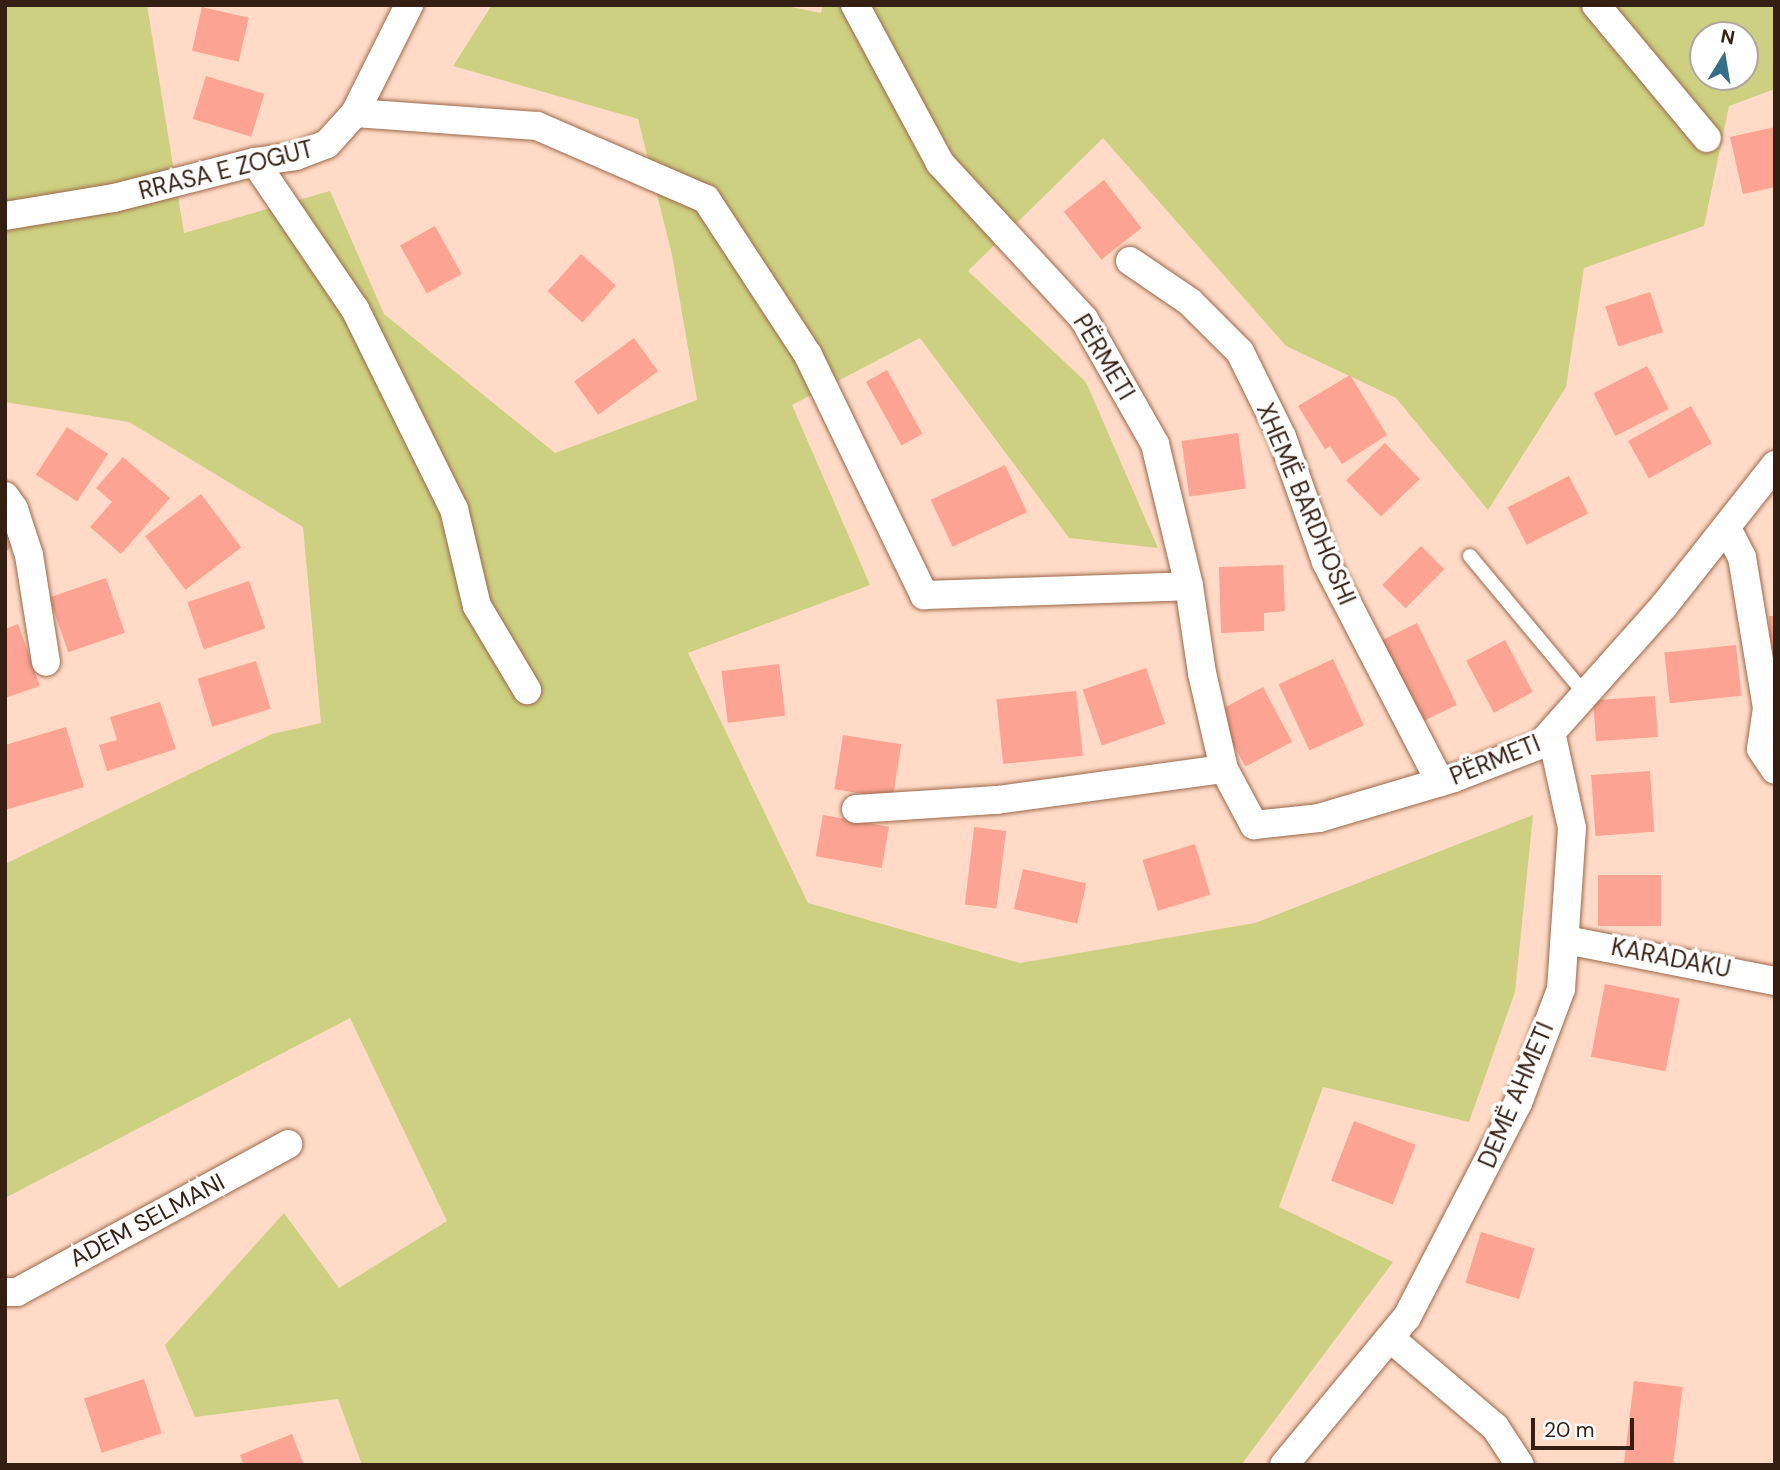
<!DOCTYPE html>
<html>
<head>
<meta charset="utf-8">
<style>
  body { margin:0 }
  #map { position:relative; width:1780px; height:1470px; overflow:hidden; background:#ffdbc7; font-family:"DM Sans",sans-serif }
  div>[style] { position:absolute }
  .green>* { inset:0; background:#cdd081 }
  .building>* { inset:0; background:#fca394; transform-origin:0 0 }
  .roads { filter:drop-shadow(0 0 2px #9c684a) drop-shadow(0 0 2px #9c684a) }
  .service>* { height:14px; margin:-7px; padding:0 7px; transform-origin:7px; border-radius:7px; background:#fff }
  .minor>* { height:28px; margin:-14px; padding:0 14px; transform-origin:14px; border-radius:14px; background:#fff }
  span { translate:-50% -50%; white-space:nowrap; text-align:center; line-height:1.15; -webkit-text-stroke:7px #fff; paint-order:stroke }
  .street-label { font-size:24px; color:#351f13 }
  .frame { position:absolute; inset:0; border:7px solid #351f13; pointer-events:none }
  .north { position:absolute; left:1689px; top:21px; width:70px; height:70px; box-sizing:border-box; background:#fff; border:2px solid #aea5a1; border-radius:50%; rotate:11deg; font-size:19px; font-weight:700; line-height:28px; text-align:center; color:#351f13 }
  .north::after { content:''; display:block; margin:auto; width:24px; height:32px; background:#356e88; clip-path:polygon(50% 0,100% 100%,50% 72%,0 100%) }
  .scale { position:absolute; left:1531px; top:1418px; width:103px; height:32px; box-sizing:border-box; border:4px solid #351f13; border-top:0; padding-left:9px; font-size:21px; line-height:24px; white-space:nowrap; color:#351f13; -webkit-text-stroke:5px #fff; paint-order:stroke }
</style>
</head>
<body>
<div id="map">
  <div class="green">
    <i style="clip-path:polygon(evenodd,5px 5px,147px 5px,184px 233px,330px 191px,384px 314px,555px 453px,697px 400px,672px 255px,638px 119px,453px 66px,492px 5px,782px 5px,821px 13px,823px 5px,1775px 5px,1775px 89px,1729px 106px,1704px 226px,1584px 268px,1566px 387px,1488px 510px,1396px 398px,1286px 346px,1103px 138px,968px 271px,1086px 382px,1158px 548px,1069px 538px,920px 338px,792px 405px,870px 585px,688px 653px,808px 903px,1020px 963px,1255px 923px,1533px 815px,1515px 992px,1469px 1122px,1323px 1087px,1279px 1207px,1393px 1262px,1241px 1465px,362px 1465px,338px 1399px,195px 1417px,165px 1345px,284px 1213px,339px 1288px,447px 1221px,350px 1018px,5px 1198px,5px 864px,272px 734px,321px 723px,303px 527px,129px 422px,5px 402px,5px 5px,1703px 35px,1745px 35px,1745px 77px,1703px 77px,1703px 35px)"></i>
  </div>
  <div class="building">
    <i style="left:202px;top:7px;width:48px;height:45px;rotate:13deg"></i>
    <i style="left:206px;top:76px;width:61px;height:45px;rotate:17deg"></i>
    <i style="clip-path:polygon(1775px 127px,1775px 187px,1743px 194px,1730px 137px)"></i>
    <i style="left:1104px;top:180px;width:61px;height:51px;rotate:52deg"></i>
    <i style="left:435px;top:226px;width:55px;height:40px;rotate:61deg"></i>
    <i style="left:581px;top:254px;width:47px;height:50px;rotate:42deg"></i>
    <i style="left:1650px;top:292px;width:42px;height:47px;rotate:72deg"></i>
    <i style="left:634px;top:338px;width:41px;height:74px;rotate:54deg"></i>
    <i style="left:1647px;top:366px;width:48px;height:60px;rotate:63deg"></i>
    <i style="left:887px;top:370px;width:73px;height:24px;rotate:61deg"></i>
    <i style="clip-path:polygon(1350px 375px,1387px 435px,1342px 464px,1330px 446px,1325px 449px,1298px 406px)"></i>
    <i style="left:1691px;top:406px;width:43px;height:72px;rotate:61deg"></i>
    <i style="left:67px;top:427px;width:49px;height:57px;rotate:33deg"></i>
    <i style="left:1238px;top:433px;width:56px;height:57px;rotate:82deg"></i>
    <i style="left:1385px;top:443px;width:50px;height:54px;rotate:46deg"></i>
    <i style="clip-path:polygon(123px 457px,170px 498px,121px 554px,90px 527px,112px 502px,96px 488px)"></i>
    <i style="left:1005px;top:465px;width:52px;height:82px;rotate:65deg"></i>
    <i style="left:1569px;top:476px;width:42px;height:69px;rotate:63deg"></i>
    <i style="left:201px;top:494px;width:67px;height:70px;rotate:53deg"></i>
    <i style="clip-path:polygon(5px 522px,21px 535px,5px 553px)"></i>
    <i style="left:1421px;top:546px;width:33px;height:55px;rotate:45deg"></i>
    <i style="clip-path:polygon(1283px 565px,1285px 611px,1264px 613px,1264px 631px,1221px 633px,1219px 567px)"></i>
    <i style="left:106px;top:578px;width:58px;height:60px;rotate:71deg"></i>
    <i style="left:249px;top:581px;width:50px;height:65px;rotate:71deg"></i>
    <i style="clip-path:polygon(1769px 616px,1775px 616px,1775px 662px,1770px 662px)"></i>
    <i style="left:1417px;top:623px;width:91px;height:42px;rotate:64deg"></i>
    <i style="clip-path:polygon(18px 624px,40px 686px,5px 698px,5px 629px)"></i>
    <i style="left:1505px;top:640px;width:59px;height:44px;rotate:62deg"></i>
    <i style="left:1736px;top:645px;width:51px;height:72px;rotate:84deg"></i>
    <i style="left:1333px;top:659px;width:73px;height:60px;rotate:65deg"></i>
    <i style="left:256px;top:661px;width:50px;height:61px;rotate:73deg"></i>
    <i style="left:779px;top:664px;width:52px;height:58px;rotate:83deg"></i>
    <i style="left:1146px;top:668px;width:59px;height:67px;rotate:71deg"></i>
    <i style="left:1263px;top:687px;width:62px;height:53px;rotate:62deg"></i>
    <i style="left:1076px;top:691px;width:65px;height:80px;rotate:84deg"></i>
    <i style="left:1655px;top:696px;width:41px;height:62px;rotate:86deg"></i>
    <i style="clip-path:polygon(160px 702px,176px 749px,107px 771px,99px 745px,117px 740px,110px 717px)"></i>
    <i style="clip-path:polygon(66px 727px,84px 787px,5px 810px,5px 745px)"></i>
    <i style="left:843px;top:735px;width:59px;height:55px;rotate:9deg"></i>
    <i style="left:1650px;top:771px;width:61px;height:59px;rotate:86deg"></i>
    <i style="left:823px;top:815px;width:67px;height:42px;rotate:10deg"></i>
    <i style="left:1006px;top:831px;width:78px;height:32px;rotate:97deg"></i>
    <i style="left:1195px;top:844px;width:53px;height:55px;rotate:73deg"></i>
    <i style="left:1023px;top:869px;width:65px;height:41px;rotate:13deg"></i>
    <i style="left:1598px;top:875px;width:63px;height:51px"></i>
    <i style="left:1605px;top:984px;width:76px;height:74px;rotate:11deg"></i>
    <i style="left:1354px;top:1121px;width:66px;height:64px;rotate:21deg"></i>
    <i style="left:1481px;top:1232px;width:56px;height:53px;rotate:17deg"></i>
    <i style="left:144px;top:1379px;width:57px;height:63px;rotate:72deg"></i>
    <i style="left:1634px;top:1381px;width:49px;height:85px;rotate:7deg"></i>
    <i style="clip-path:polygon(292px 1434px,304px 1465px,244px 1465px,240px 1455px)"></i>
  </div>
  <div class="roads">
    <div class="service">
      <i style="left:1470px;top:556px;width:178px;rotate:50.2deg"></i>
    </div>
    <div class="minor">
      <i style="left:855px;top:5px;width:179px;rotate:61.7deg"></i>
      <i style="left:940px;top:163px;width:212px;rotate:47.3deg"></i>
      <i style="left:1084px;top:319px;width:144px;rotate:60.4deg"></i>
      <i style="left:1155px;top:444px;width:146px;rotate:76.5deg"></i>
      <i style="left:1189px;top:586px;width:88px;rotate:81.5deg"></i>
      <i style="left:1202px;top:673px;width:98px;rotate:77.1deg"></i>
      <i style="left:1224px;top:769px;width:64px;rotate:61.8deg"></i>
      <i style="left:1254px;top:825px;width:65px;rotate:-6.1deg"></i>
      <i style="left:1319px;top:818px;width:141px;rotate:-16.5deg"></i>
      <i style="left:1454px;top:778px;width:92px;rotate:-21deg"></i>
      <i style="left:1540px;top:745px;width:185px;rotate:-48.3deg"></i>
      <i style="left:1663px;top:607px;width:181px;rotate:-51.7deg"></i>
      <i style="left:1596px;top:5px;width:173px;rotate:50.2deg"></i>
      <i style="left:355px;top:113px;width:182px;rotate:4.1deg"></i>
      <i style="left:537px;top:126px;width:184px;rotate:23.4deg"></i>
      <i style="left:706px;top:199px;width:186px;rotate:56.8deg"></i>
      <i style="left:808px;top:355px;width:267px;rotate:64.2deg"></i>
      <i style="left:924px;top:595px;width:265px;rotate:-1.9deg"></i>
      <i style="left:255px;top:162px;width:178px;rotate:55.8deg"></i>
      <i style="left:355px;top:309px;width:223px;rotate:63.7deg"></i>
      <i style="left:454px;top:509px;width:100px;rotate:76.7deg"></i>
      <i style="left:477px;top:606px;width:98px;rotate:59.2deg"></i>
      <i style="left:5px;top:216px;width:110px;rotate:-9.4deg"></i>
      <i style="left:114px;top:198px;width:146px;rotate:-14.3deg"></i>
      <i style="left:255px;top:162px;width:41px;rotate:-8.3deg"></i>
      <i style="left:296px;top:156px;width:33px;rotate:-21deg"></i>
      <i style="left:327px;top:144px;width:42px;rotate:-47.9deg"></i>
      <i style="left:355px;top:113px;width:121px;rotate:-63.4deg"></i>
      <i style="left:1130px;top:261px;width:73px;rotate:34.3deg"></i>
      <i style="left:1190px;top:302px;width:71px;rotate:45deg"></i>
      <i style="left:1240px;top:352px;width:95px;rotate:63.7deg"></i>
      <i style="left:1282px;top:437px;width:133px;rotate:70.6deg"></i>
      <i style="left:1326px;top:562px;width:248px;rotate:62.6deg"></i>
      <i style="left:5px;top:496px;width:16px;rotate:55deg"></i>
      <i style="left:14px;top:509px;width:48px;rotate:71.9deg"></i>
      <i style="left:29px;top:555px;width:108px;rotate:81deg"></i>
      <i style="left:1728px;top:530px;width:30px;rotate:63deg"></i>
      <i style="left:1742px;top:557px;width:153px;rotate:80.6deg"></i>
      <i style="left:1767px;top:708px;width:41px;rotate:98.3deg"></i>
      <i style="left:1761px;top:749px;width:25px;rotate:56deg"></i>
      <i style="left:856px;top:809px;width:141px;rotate:-3.7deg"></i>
      <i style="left:997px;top:800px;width:229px;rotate:-7.8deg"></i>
      <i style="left:1566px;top:940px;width:213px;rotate:11.1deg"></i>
      <i style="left:5px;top:1292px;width:12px"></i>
      <i style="left:17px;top:1292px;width:309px;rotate:-28.6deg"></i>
      <i style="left:1390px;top:1338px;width:138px;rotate:40.3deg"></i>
      <i style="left:1495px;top:1427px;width:45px;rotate:56.7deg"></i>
      <i style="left:1284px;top:1465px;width:192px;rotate:-50.3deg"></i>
      <i style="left:1407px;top:1317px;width:241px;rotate:-62.6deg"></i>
      <i style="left:1518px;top:1103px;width:122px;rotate:-69.3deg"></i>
      <i style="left:1561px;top:989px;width:161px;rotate:-86.1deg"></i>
      <i style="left:1572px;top:828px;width:94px;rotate:-102.3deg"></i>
    </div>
  </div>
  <div class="street-label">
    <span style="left:226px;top:170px;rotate:-14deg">RRASA E ZOGUT</span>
    <span style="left:1104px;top:357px;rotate:59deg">PËRMETI</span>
    <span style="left:1306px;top:504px;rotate:67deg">XHEMË BARDHOSHI</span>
    <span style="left:1495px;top:760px;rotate:-22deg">PËRMETI</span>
    <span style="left:1671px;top:958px;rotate:11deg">KARADAKU</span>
    <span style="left:1516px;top:1095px;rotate:-67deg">DEMË AHMETI</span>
    <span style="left:147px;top:1220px;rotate:-28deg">ADEM SELMANI</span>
  </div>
  <div class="frame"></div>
  <div class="north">N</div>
  <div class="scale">20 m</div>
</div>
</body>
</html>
